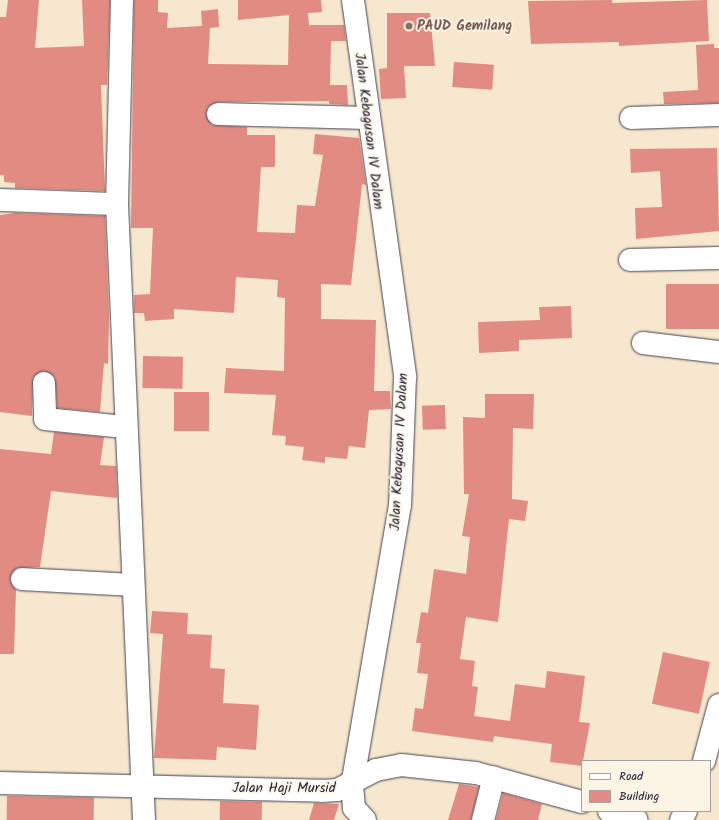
<!DOCTYPE html>
<html>
<head>
<meta charset="utf-8">
<style>
  body { margin:0 }
  #map { position:relative; width:719px; height:820px; overflow:hidden; background:#f7e7ce; font-family:Kalam,sans-serif }
  div>[style] { position:absolute }
  .building>* { inset:0; background:#e18b82; transform-origin:0 0 }
  .roads { filter:drop-shadow(0 0 1px #424051) drop-shadow(0 0 1px #424051) }
  .street>* { height:22px; margin:-11px; padding:0 11px; transform-origin:11px; border-radius:11px; background:#fff }
  .secondary>* { height:22px; margin:-11px; padding:0 11px; transform-origin:11px; border-radius:11px; background:#fff }
  .dots>* { width:11px; height:11px; translate:-50% -50%; box-sizing:border-box; border:2px solid #fcf5e5; border-radius:50% }
  span { translate:-50% -50%; white-space:nowrap; text-align:center; line-height:1.15; -webkit-text-stroke:3.5px #fcf5e5; paint-order:stroke }
  .education-label { font-size:14px; color:#785e54; font-weight:700 }
  .left { translate:0 -50%; text-align:left }
  .street-label { font-size:14px; color:#22223b }
  .legend { position:absolute; left:581px; top:760px; width:130px; height:52px; box-sizing:border-box; background:#fcf5e5; border:1px solid #a5a1a1; margin:0; padding:5px 7px; list-style:none; font-size:12px; color:#22223b }
  .legend li { display:flex; align-items:center; gap:8px; height:20px }
  .legend b { width:20px; border:1px solid #a5a1a1 }
</style>
</head>
<body>
<div id="map">
  <div class="building">
    <i style="clip-path:polygon(8px 0,39px 0,35px 48px,84px 46px,82px 0,110px 0,107px 85px,101px 85px,105px 191px,15px 188px,15px 183px,4px 182px,4px 175px,0 175px,0 17px,6px 17px)"></i>
    <i style="clip-path:polygon(134px 0,158px 0,158px 12px,168px 13px,167px 28px,202px 26px,201px 11px,218px 9px,219px 27px,210px 28px,208px 64px,288px 65px,289px 15px,238px 20px,238px 0,321px 0,322px 12px,308px 13px,309px 25px,344px 25px,346px 41px,331px 41px,330px 85px,347px 85px,348px 105px,329px 104px,329px 101px,218px 102px,208px 107px,206px 114px,212px 125px,247px 127px,247px 135px,275px 135px,275px 167px,261px 167px,257px 232px,295px 233px,297px 205px,315px 206px,323px 155px,313px 154px,315px 134px,359px 138px,366px 185px,362px 184px,351px 285px,321px 284px,321px 319px,376px 320px,374px 391px,390px 391px,391px 409px,369px 410px,365px 448px,349px 446px,347px 459px,325px 457px,325px 463px,302px 460px,304px 447px,285px 445px,286px 436px,272px 435px,276px 395px,224px 393px,226px 368px,284px 371px,285px 298px,277px 297px,278px 280px,236px 277px,234px 313px,174px 309px,174px 319px,145px 321px,144px 313px,134px 313px,134px 295px,150px 294px,153px 228px,131px 228px)"></i>
    <i style="clip-path:polygon(612px 0,612px 3px,707px 0,709px 41px,619px 46px,619px 42px,531px 44px,528px 1px)"></i>
    <i style="clip-path:polygon(387px 13px,430px 13px,435px 66px,404px 66px,406px 98px,381px 99px,379px 69px,387px 68px)"></i>
    <i style="clip-path:polygon(714px 44px,714px 48px,719px 48px,719px 103px,664px 104px,663px 92px,698px 90px,696px 45px)"></i>
    <i style="left:454px;top:62px;width:40px;height:25px;rotate:4deg"></i>
    <i style="clip-path:polygon(717px 148px,719px 231px,636px 239px,635px 208px,662px 207px,660px 171px,631px 173px,630px 149px)"></i>
    <i style="clip-path:polygon(16px 213px,105px 216px,109px 317px,108px 364px,104px 363px,100px 412px,57px 408px,55px 377px,44px 371px,33px 377px,32px 416px,0 412px,0 215px)"></i>
    <i style="left:719px;top:284px;width:45px;height:53px;rotate:90deg"></i>
    <i style="clip-path:polygon(571px 306px,572px 338px,519px 340px,519px 351px,479px 353px,478px 322px,540px 320px,539px 307px)"></i>
    <i style="left:143px;top:356px;width:40px;height:32px;rotate:1deg"></i>
    <i style="left:174px;top:392px;width:35px;height:39px"></i>
    <i style="clip-path:polygon(485px 394px,534px 394px,533px 429px,513px 428px,512px 499px,528px 501px,525px 521px,509px 519px,498px 622px,466px 617px,460px 659px,475px 661px,472px 686px,478px 687px,474px 716px,510px 721px,515px 684px,545px 688px,547px 671px,585px 676px,579px 722px,590px 723px,582px 766px,550px 762px,552px 744px,494px 736px,493px 742px,412px 731px,415px 708px,423px 709px,428px 674px,417px 673px,421px 643px,416px 643px,421px 612px,428px 613px,434px 569px,466px 574px,470px 537px,462px 536px,469px 494px,464px 494px,463px 417px,485px 418px)"></i>
    <i style="left:445px;top:405px;width:24px;height:23px;rotate:88deg"></i>
    <i style="clip-path:polygon(54px 432px,104px 437px,100px 465px,116px 466px,117px 498px,51px 491px,40px 567px,17px 568px,10px 578px,16px 590px,14px 654px,0 654px,0 449px,51px 454px)"></i>
    <i style="clip-path:polygon(152px 611px,188px 613px,187px 634px,212px 635px,210px 668px,225px 669px,223px 703px,259px 705px,256px 750px,217px 747px,216px 760px,154px 758px,163px 634px,150px 633px)"></i>
    <i style="left:663px;top:652px;width:48px;height:53px;rotate:12deg"></i>
    <i style="clip-path:polygon(459px 784px,479px 787px,471px 820px,448px 820px)"></i>
    <i style="clip-path:polygon(503px 793px,542px 804px,538px 820px,496px 820px)"></i>
    <i style="left:7px;top:796px;width:87px;height:24px;rotate:1deg"></i>
    <i style="left:220px;top:801px;width:42px;height:19px;rotate:1deg"></i>
    <i style="clip-path:polygon(314px 803px,339px 804px,334px 820px,309px 820px)"></i>
  </div>
  <div class="roads">
    <div class="street">
      <i style="left:122px;top:0;width:204px;rotate:91.4deg"></i>
      <i style="left:117px;top:204px;width:617px;rotate:87.49deg"></i>
      <i style="left:353px;top:0;width:381px;rotate:82.1deg"></i>
      <i style="left:405px;top:377px;width:128px;rotate:92.2deg"></i>
      <i style="left:400px;top:505px;width:284px;rotate:99.7deg"></i>
      <i style="left:352px;top:785px;width:23px;rotate:85deg"></i>
      <i style="left:354px;top:808px;width:16px;rotate:47deg"></i>
      <i style="left:218px;top:114px;width:149px;rotate:1.5deg"></i>
      <i style="left:631px;top:118px;width:88px;rotate:-2deg"></i>
      <i style="left:0;top:200px;width:117px;rotate:2deg"></i>
      <i style="left:630px;top:260px;width:89px;rotate:-1.3deg"></i>
      <i style="left:643px;top:343px;width:77px;rotate:6.8deg"></i>
      <i style="left:44px;top:383px;width:36px;rotate:88deg"></i>
      <i style="left:45px;top:419px;width:80px;rotate:5.7deg"></i>
      <i style="left:22px;top:579px;width:111px;rotate:3.1deg"></i>
      <i style="left:483px;top:820px;width:44px;rotate:-75.7deg"></i>
    </div>
    <div class="secondary">
      <i style="left:704px;top:761px;width:58px;rotate:-75deg"></i>
      <i style="left:0;top:783px;width:322px;rotate:1.4deg"></i>
      <i style="left:322px;top:791px;width:15px;rotate:-4deg"></i>
      <i style="left:337px;top:790px;width:44px;rotate:-27.1deg"></i>
      <i style="left:376px;top:770px;width:25px;rotate:-11deg"></i>
      <i style="left:401px;top:765px;width:75px;rotate:6.1deg"></i>
      <i style="left:476px;top:773px;width:110px;rotate:15.3deg"></i>
      <i style="left:609px;top:811px;width:29px;rotate:18deg"></i>
      <i style="left:681px;top:820px;width:10px;rotate:-61deg"></i>
    </div>
  </div>
  <div class="dots">
    <i style="left:409px;top:26px;background:#8d6e63"></i>
  </div>
  <div class="education-label">
    <span class="left" style="left:417px;top:26px">PAUD Gemilang</span>
  </div>
  <div class="street-label">
    <span style="left:369px;top:131px;rotate:83deg">Jalan Kebagusan IV Dalam</span>
    <span style="left:399px;top:452px;rotate:-87deg">Jalan Kebagusan IV Dalam</span>
    <span style="left:284px;top:788px">Jalan Haji Mursid</span>
  </div>
  <ul class="legend">
  <li><b style="height:5px;background:#fff"></b>Road</li>
  <li><b style="height:11px;background:#e18b82"></b>Building</li>
  </ul>
</div>
</body>
</html>
